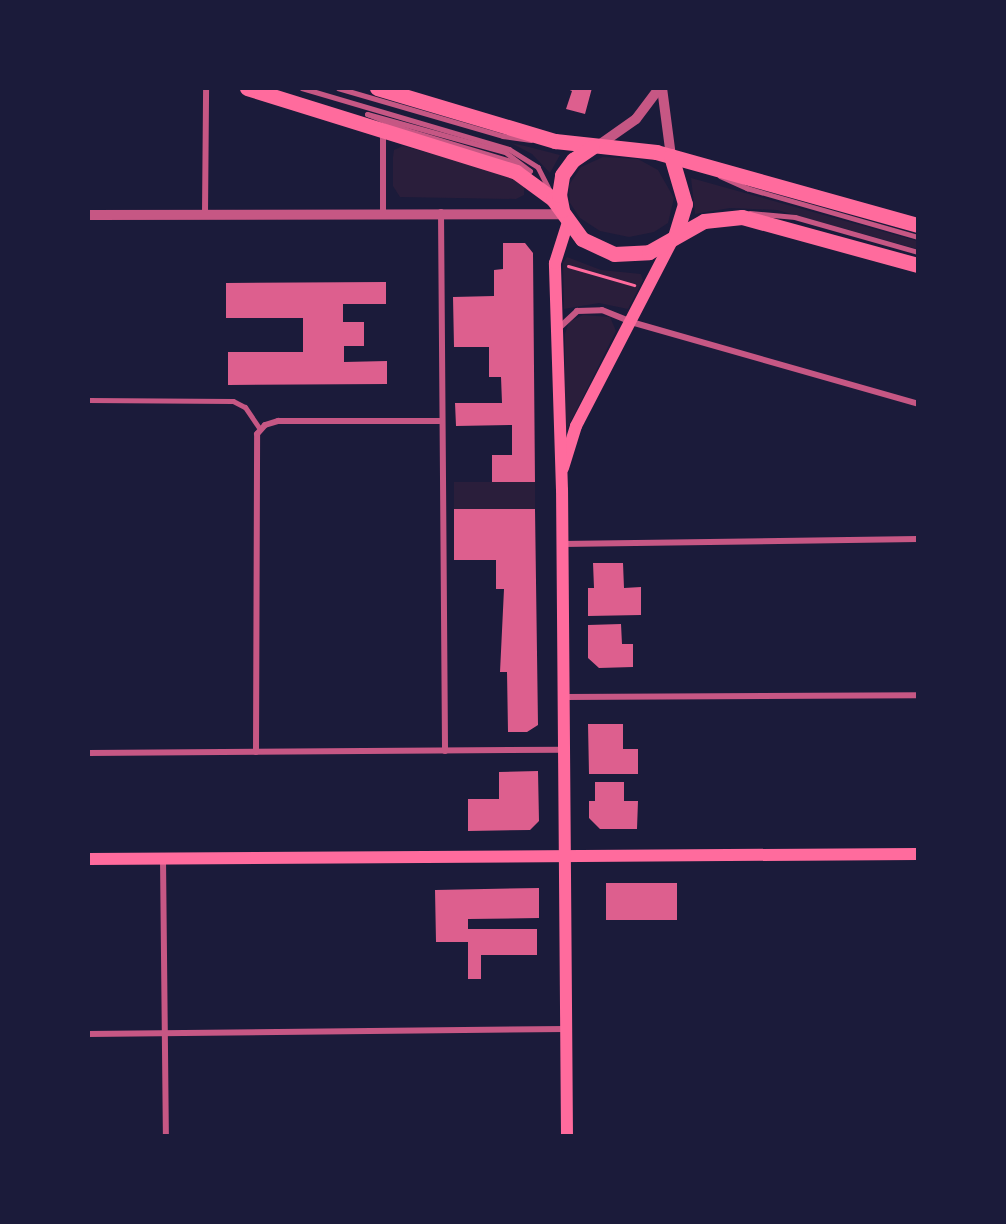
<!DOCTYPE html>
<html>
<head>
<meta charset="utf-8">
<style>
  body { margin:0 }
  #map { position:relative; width:1006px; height:1224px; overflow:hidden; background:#1b1b3a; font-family:"DM Sans",sans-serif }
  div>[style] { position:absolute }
  .green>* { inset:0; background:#2a1e3b; transform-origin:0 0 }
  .building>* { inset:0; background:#dd5f8e; transform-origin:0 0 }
  .path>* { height:3px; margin:-1.5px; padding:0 1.5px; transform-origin:1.5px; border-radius:1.5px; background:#ff6b9d }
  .service>* { height:4.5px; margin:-2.25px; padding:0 2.25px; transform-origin:2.25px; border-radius:2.25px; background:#c65784 }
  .pedestrian>* { height:5px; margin:-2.5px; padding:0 2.5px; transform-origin:2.5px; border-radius:2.5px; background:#c65784 }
  .minor>* { height:6px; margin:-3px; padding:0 3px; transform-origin:3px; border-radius:3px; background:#c65784 }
  .tertiary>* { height:10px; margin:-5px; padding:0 5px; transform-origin:5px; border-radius:5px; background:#c65784 }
  .secondary>* { height:12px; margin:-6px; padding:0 6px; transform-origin:6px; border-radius:6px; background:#ff6b9d }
  .primary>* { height:15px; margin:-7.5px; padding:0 7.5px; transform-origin:7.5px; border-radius:7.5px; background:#ff6b9d }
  span { translate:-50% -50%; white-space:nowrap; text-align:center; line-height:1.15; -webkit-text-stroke:6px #1b1b3a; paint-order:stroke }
  .frame { position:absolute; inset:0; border:90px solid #1b1b3a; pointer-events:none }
</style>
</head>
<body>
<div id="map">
  <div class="green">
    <i style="clip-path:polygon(511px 143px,525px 146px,560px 155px,550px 173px,532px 154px)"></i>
    <i style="clip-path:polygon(403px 146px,513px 176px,524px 186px,524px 195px,516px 199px,400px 197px,393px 186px,393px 157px,394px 150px)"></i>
    <i style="clip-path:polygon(603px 157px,638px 159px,658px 170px,674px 198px,668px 223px,654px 232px,629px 237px,600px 231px,580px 218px,570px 203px,569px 185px,581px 167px)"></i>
    <i style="clip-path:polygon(691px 178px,917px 241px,917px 249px,777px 210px,730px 208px,695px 214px)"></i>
    <i style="clip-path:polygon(567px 257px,601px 270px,641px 274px,643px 280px,628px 309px,599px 303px,564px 309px,563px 263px)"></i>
    <i style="clip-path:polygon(583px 315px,610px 317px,616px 331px,565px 433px,565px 334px,569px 322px)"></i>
    <i style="left:454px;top:482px;width:81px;height:27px"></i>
  </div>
  <div class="building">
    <i style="clip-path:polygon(565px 88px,592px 88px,585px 114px,566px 109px,572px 91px)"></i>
    <i style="clip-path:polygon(503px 243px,525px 243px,533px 253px,535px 482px,492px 482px,492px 455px,512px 455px,512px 425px,456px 426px,455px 403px,502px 403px,501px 377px,489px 377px,489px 347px,454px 347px,453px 297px,494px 296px,494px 270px,503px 269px)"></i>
    <i style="clip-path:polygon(386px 282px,386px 304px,343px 304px,343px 322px,364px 322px,364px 346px,344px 346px,344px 362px,387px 361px,387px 384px,228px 385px,228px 352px,303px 352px,303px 318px,226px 318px,226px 283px)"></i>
    <i style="clip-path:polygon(454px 509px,535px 509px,538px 725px,527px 732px,508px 732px,507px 672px,500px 672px,504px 589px,496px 589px,496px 560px,454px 560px)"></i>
    <i style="clip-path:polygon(593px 563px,623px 563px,624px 588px,641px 587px,641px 615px,588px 616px,588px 588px,594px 588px)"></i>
    <i style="clip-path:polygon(621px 624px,622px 644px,633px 644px,633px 667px,599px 668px,588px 658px,588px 625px)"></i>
    <i style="clip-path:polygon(588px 724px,623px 724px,623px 749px,638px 749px,638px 774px,589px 774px)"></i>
    <i style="clip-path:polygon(538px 771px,539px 821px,530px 830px,468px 831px,468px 799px,499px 799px,499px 772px)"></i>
    <i style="clip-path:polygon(595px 782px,624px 782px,624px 801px,638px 801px,637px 829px,600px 829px,589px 818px,589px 801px,595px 801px)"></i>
    <i style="left:606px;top:883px;width:71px;height:37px"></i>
    <i style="clip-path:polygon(539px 888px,539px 918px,468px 919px,468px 929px,537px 929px,537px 955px,481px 955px,481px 979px,468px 979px,468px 942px,436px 942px,435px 890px)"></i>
  </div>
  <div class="path">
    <i style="left:568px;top:266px;width:69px;rotate:16.1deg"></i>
  </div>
  <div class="service">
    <i style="left:302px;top:88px;width:216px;rotate:16.4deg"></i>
    <i style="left:509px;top:149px;width:34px;rotate:32deg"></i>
    <i style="left:538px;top:167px;width:29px;rotate:63deg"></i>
    <i style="left:338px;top:88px;width:172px;rotate:16.2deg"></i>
    <i style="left:503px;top:136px;width:28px;rotate:8deg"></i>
    <i style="left:720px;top:176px;width:30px;rotate:24deg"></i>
    <i style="left:747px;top:188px;width:178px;rotate:16deg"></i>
    <i style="left:750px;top:213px;width:45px;rotate:5.1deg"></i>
    <i style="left:795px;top:217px;width:128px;rotate:15.9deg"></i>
  </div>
  <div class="pedestrian">
    <i style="left:367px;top:114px;width:143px;rotate:15.4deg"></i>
    <i style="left:505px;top:152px;width:31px;rotate:37deg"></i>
    <i style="left:530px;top:171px;width:25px;rotate:-154deg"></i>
    <i style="left:507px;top:160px;width:104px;rotate:-163.3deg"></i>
    <i style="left:407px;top:130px;width:43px;rotate:-158.2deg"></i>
    <i style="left:88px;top:400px;width:145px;rotate:0.4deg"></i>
    <i style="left:233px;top:401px;width:13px;rotate:27deg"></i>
    <i style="left:245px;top:407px;width:27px;rotate:56deg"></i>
  </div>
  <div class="minor">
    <i style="left:383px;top:130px;width:83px;rotate:90deg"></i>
    <i style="left:441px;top:212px;width:539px;rotate:89.57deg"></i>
    <i style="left:205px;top:214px;width:126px;rotate:-89.5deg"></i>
    <i style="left:559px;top:328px;width:25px;rotate:-43deg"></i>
    <i style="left:577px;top:311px;width:25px;rotate:-2deg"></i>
    <i style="left:602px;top:310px;width:31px;rotate:22deg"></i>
    <i style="left:631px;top:322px;width:298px;rotate:15.9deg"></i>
    <i style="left:562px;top:544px;width:356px;rotate:-0.8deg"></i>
    <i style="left:564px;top:697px;width:354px;rotate:-0.3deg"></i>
    <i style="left:256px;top:752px;width:318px;rotate:-89.8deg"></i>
    <i style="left:257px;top:434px;width:12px;rotate:-48deg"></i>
    <i style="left:265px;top:425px;width:14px;rotate:-17deg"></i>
    <i style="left:278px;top:421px;width:164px"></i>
    <i style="left:88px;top:753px;width:476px;rotate:-0.4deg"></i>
    <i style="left:163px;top:859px;width:277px;rotate:89.4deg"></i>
    <i style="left:88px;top:1034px;width:478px;rotate:-0.6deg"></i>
  </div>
  <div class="tertiary">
    <i style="left:662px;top:88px;width:69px;rotate:82.5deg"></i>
    <i style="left:599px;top:145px;width:45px;rotate:-35.1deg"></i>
    <i style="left:636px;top:119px;width:39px;rotate:-53deg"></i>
    <i style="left:88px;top:215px;width:475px;rotate:-0.1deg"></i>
  </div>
  <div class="secondary">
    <i style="left:563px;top:468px;width:44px;rotate:-72.8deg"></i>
    <i style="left:576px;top:426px;width:211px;rotate:-62.6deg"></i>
    <i style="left:88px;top:859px;width:830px;rotate:-0.35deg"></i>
    <i style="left:567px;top:1136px;width:646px;rotate:-90.44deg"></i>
    <i style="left:562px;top:490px;width:227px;rotate:-91.8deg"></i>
    <i style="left:555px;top:263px;width:43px;rotate:-72.4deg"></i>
  </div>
  <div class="primary">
    <i style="left:247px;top:88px;width:282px;rotate:17.3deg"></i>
    <i style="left:516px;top:172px;width:46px;rotate:36.1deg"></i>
    <i style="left:553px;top:199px;width:49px;rotate:54.1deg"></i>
    <i style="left:582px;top:239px;width:35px;rotate:25deg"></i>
    <i style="left:614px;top:254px;width:35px;rotate:-3deg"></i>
    <i style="left:649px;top:252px;width:63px;rotate:-29.4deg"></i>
    <i style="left:704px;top:221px;width:38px;rotate:-6deg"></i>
    <i style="left:742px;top:217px;width:182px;rotate:15.3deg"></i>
    <i style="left:377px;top:88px;width:186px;rotate:16.6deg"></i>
    <i style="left:555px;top:141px;width:102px;rotate:6.2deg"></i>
    <i style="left:656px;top:152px;width:272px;rotate:15.6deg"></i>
    <i style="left:671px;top:156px;width:50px;rotate:73.7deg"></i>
    <i style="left:685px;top:204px;width:34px;rotate:107deg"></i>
    <i style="left:562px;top:210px;width:15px;rotate:-101deg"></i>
    <i style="left:559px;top:195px;width:20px;rotate:-81deg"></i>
    <i style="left:562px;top:175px;width:19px;rotate:-54deg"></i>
    <i style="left:573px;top:160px;width:23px;rotate:-34deg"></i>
  </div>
  <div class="frame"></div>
</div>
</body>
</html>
